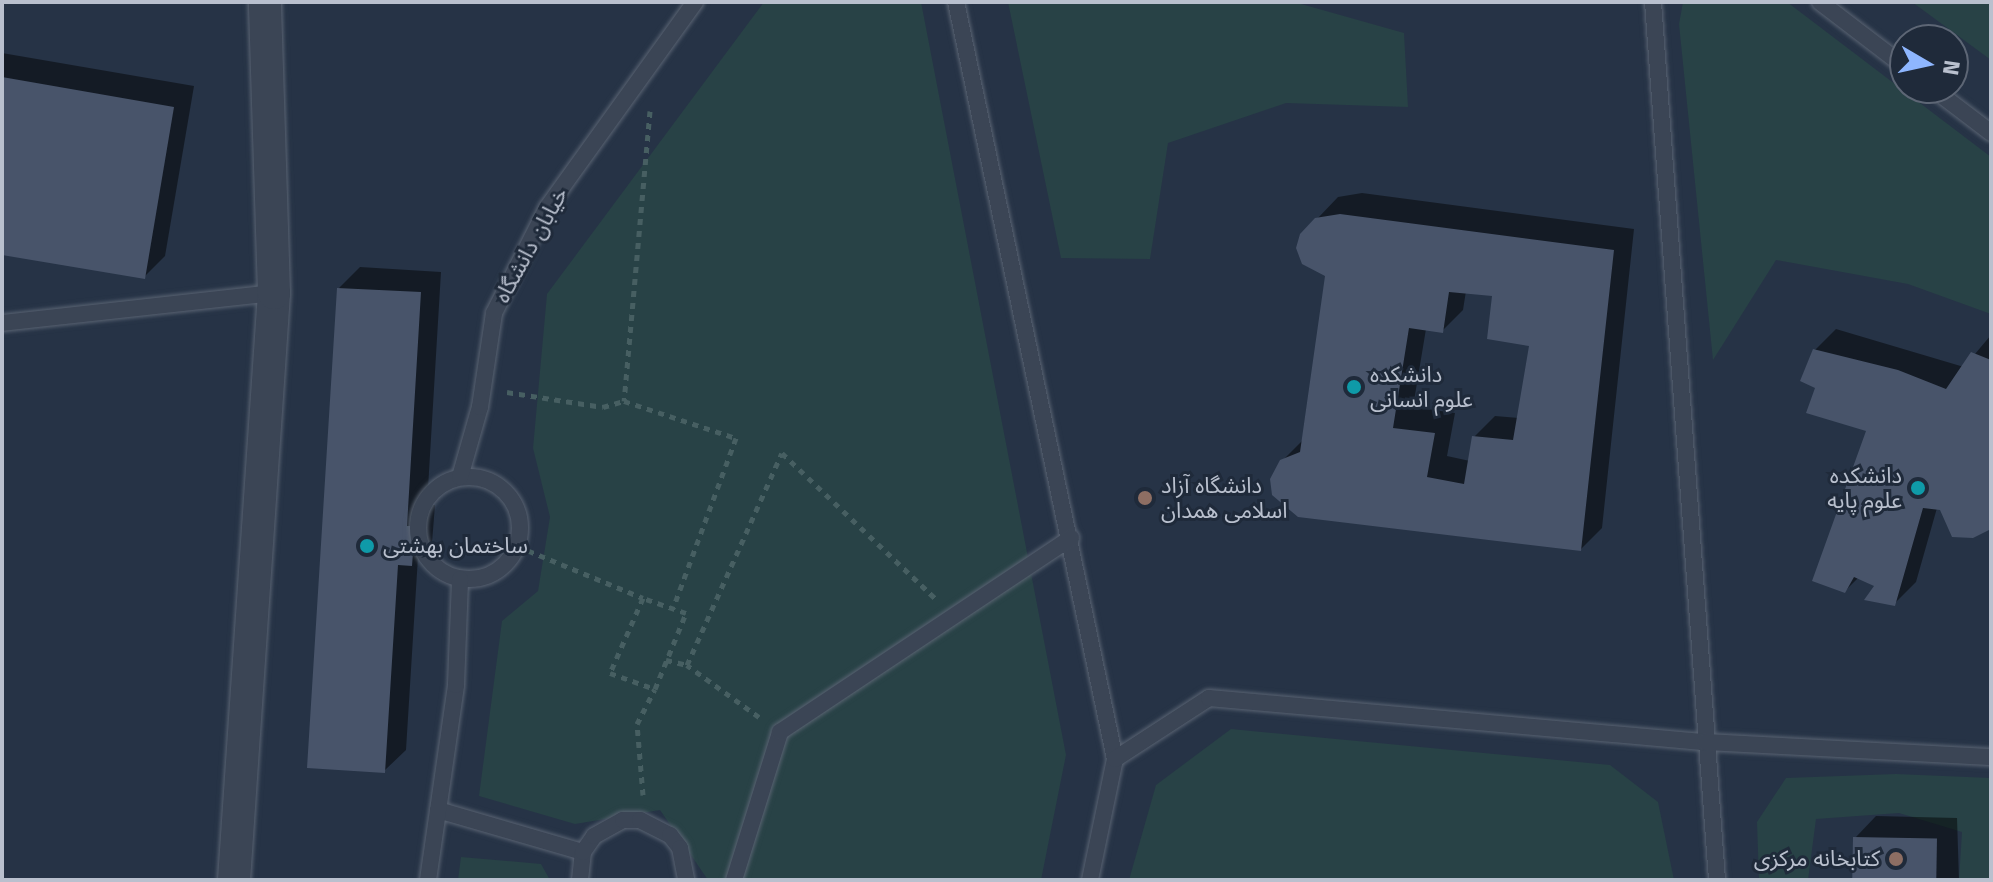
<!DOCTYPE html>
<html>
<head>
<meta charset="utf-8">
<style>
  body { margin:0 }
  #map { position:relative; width:1993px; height:882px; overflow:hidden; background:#263346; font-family:"Fira Sans","Noto Sans Arabic",sans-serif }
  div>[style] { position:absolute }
  .green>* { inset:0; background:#284246 }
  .shadow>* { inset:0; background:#0007 }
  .building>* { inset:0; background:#48546a; transform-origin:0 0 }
  .path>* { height:5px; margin-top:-2.5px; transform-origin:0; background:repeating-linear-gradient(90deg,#475f62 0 6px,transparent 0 12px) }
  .roads { filter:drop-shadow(0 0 2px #596372) drop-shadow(0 0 2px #596372) }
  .service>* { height:16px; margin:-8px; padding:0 8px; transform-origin:8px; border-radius:8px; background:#3b4555 }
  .service>.ring { margin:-8px; padding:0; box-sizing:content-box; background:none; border:16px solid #3b4555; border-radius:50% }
  .minor>* { height:32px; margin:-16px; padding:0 16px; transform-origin:16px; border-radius:16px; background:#3b4555 }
  .dots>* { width:22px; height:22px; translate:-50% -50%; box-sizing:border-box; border:4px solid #1f2a3a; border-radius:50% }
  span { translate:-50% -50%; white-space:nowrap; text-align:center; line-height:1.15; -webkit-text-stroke:6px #1f2a3a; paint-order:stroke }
  .street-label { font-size:22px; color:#b9c0ce }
  .poi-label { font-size:22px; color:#b9c0ce }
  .left { translate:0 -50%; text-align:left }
  .right { translate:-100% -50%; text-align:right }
  .frame { position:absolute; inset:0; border:4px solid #b9c0ce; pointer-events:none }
  .north { position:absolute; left:1889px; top:24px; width:80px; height:80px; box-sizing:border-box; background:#1f2a3a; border:2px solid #5d6675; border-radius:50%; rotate:99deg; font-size:22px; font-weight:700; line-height:32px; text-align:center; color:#b9c0ce }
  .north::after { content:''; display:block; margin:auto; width:28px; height:36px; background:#8eb6fe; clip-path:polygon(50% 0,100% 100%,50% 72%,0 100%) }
</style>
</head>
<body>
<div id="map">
  <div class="green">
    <i style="clip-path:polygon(764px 2px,921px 2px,1066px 755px,1041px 880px,708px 880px,660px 810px,575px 824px,479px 796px,502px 621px,538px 591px,550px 517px,533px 448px,547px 294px)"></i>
    <i style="clip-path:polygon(1008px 2px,1294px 2px,1404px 33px,1408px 107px,1286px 103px,1168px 143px,1150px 259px,1061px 258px)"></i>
    <i style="clip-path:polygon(1683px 2px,1787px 2px,1991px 157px,1991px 314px,1908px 284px,1776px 260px,1713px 360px,1679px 24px)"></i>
    <i style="clip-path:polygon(1912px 2px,1991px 2px,1991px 60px)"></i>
    <i style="clip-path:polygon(1231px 729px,1610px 765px,1658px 802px,1674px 880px,1129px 880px,1156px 785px)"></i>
    <i style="clip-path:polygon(1896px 774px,1991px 778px,1991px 880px,1959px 880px,1962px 832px,1899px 813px,1816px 819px,1808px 880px,1759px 880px,1757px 822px,1786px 778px)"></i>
    <i style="clip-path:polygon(461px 857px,541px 864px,550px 880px,458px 880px)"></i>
  </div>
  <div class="shadow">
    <i style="clip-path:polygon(2px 53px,194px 86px,165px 256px,144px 277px,2px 253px)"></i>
    <i style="clip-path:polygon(evenodd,1362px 193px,1634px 229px,1602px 528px,1581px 549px,1282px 461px,1303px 440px,1327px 274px,1317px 219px,1338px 197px,1362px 193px,1466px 291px,1494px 294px,1531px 344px,1519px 418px,1495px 416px,1474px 437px,1470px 461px,1447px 456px,1455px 413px,1413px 407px,1426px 329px,1442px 331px,1463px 310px,1466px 291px)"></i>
    <i style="clip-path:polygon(360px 267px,441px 272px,427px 505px,435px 505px,432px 543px,418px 557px,406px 750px,384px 771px,339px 288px)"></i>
    <i style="clip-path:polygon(1836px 329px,1964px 367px,1991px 335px,1991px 527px,1937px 508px,1916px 582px,1895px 603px,1878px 585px,1859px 577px,1845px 591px,1869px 430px,1817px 387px,1815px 350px)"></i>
    <i style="clip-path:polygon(1876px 816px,1957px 818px,1959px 880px,1856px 880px,1855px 838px)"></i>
  </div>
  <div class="building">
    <i style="clip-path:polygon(2px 77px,174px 107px,145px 279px,2px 255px)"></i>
    <i style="clip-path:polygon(evenodd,1340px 214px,1614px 250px,1581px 551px,1298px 517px,1272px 495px,1270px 479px,1280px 460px,1300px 452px,1325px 276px,1302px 264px,1296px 248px,1300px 234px,1315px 218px,1340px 214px,1449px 292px,1492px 296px,1487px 339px,1529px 346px,1513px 440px,1472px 436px,1464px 484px,1427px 477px,1435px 433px,1393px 428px,1409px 328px,1443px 333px,1449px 292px)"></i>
    <i style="clip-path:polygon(337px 288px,421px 292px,407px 526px,415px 526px,412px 566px,398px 565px,385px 773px,307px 768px)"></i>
    <i style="clip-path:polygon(1813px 349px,1898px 370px,1946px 389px,1971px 352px,1991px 360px,1991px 529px,1973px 538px,1952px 537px,1940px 510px,1923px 508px,1895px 606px,1864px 600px,1874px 586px,1854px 577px,1845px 593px,1812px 581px,1866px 431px,1806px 413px,1815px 388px,1800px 381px)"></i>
    <i style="left:1853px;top:837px;width:84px;height:43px;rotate:1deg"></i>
  </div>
  <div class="path">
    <i style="left:650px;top:111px;width:291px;rotate:95.1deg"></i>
    <i style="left:624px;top:401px;width:118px;rotate:18.3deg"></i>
    <i style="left:736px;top:438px;width:181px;rotate:110.3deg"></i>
    <i style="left:507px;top:392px;width:97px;rotate:8.9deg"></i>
    <i style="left:603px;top:407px;width:22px;rotate:-16deg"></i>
    <i style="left:517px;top:546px;width:136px;rotate:22.4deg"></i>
    <i style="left:666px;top:660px;width:22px;rotate:13deg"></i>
    <i style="left:759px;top:717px;width:89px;rotate:-144.2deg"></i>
    <i style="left:687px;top:665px;width:232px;rotate:-65.9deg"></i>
    <i style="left:782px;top:453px;width:212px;rotate:43.5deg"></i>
    <i style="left:643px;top:795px;width:71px;rotate:-94.8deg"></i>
    <i style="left:637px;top:724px;width:39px;rotate:-63deg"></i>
    <i style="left:655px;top:689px;width:82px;rotate:-67.8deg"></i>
    <i style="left:686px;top:613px;width:46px;rotate:-160.8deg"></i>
    <i style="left:643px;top:598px;width:82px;rotate:113.7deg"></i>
    <i style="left:610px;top:673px;width:48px;rotate:19.6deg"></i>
  </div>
  <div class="roads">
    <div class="service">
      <i style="left:956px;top:2px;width:774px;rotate:78.14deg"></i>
      <i style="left:1115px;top:759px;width:124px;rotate:101.7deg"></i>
      <i style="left:1653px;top:2px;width:880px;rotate:85.83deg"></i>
      <i style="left:1820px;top:2px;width:107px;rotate:37.4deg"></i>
      <i style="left:1932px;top:88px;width:74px;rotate:37.3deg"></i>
      <i style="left:2px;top:323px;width:274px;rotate:-6.3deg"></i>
      <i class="ring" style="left:418px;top:477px;width:86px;height:86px"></i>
      <i style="left:460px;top:477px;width:73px;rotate:-74.1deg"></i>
      <i style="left:480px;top:407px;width:95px;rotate:-81.5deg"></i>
      <i style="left:494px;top:313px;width:118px;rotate:-63.2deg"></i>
      <i style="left:547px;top:208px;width:254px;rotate:-54.3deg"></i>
      <i style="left:1115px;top:759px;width:112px;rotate:-33deg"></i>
      <i style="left:1209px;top:698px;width:498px;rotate:5.1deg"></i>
      <i style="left:1705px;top:742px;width:286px;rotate:3deg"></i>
      <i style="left:438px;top:810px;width:151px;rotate:16.2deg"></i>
      <i style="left:428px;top:880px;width:197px;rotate:-81.8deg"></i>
      <i style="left:456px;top:685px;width:106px;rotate:-87.8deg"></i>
      <i style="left:580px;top:880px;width:28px;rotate:-84deg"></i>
      <i style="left:583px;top:852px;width:19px;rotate:-55deg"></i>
      <i style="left:594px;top:836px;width:33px;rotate:-29deg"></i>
      <i style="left:623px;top:820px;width:17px"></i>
      <i style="left:640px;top:820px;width:34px;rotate:27deg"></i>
      <i style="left:670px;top:835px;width:16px;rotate:52deg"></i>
      <i style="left:680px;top:848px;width:33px;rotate:79deg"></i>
      <i style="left:734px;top:880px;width:155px;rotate:-72.7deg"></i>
      <i style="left:780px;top:732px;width:350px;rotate:-33.7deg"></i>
    </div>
    <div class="minor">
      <i style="left:234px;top:880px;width:588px;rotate:-86.1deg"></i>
      <i style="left:274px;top:293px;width:291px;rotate:-91.8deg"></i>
    </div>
  </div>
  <div class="dots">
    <i style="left:1354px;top:387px;background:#0f9aa8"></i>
    <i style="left:1918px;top:488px;background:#0f9aa8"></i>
    <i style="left:1145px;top:498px;background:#8d6e63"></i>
    <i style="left:367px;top:546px;background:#0f9aa8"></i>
    <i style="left:1896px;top:859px;background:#8d6e63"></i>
  </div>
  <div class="street-label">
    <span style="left:531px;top:245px;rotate:-61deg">خیابان دانشگاه</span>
  </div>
  <div class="poi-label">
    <span class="left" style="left:1370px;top:387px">دانشکده<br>علوم انسانی</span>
    <span class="right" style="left:1902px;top:488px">دانشکده<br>علوم پایه</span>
    <span class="left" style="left:1161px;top:498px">دانشگاه آزاد<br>اسلامی همدان</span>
    <span class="left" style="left:383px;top:546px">ساختمان بهشتی</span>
    <span class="right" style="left:1880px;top:859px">کتابخانه مرکزی</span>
  </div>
  <div class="frame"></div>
  <div class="north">N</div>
</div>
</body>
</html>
